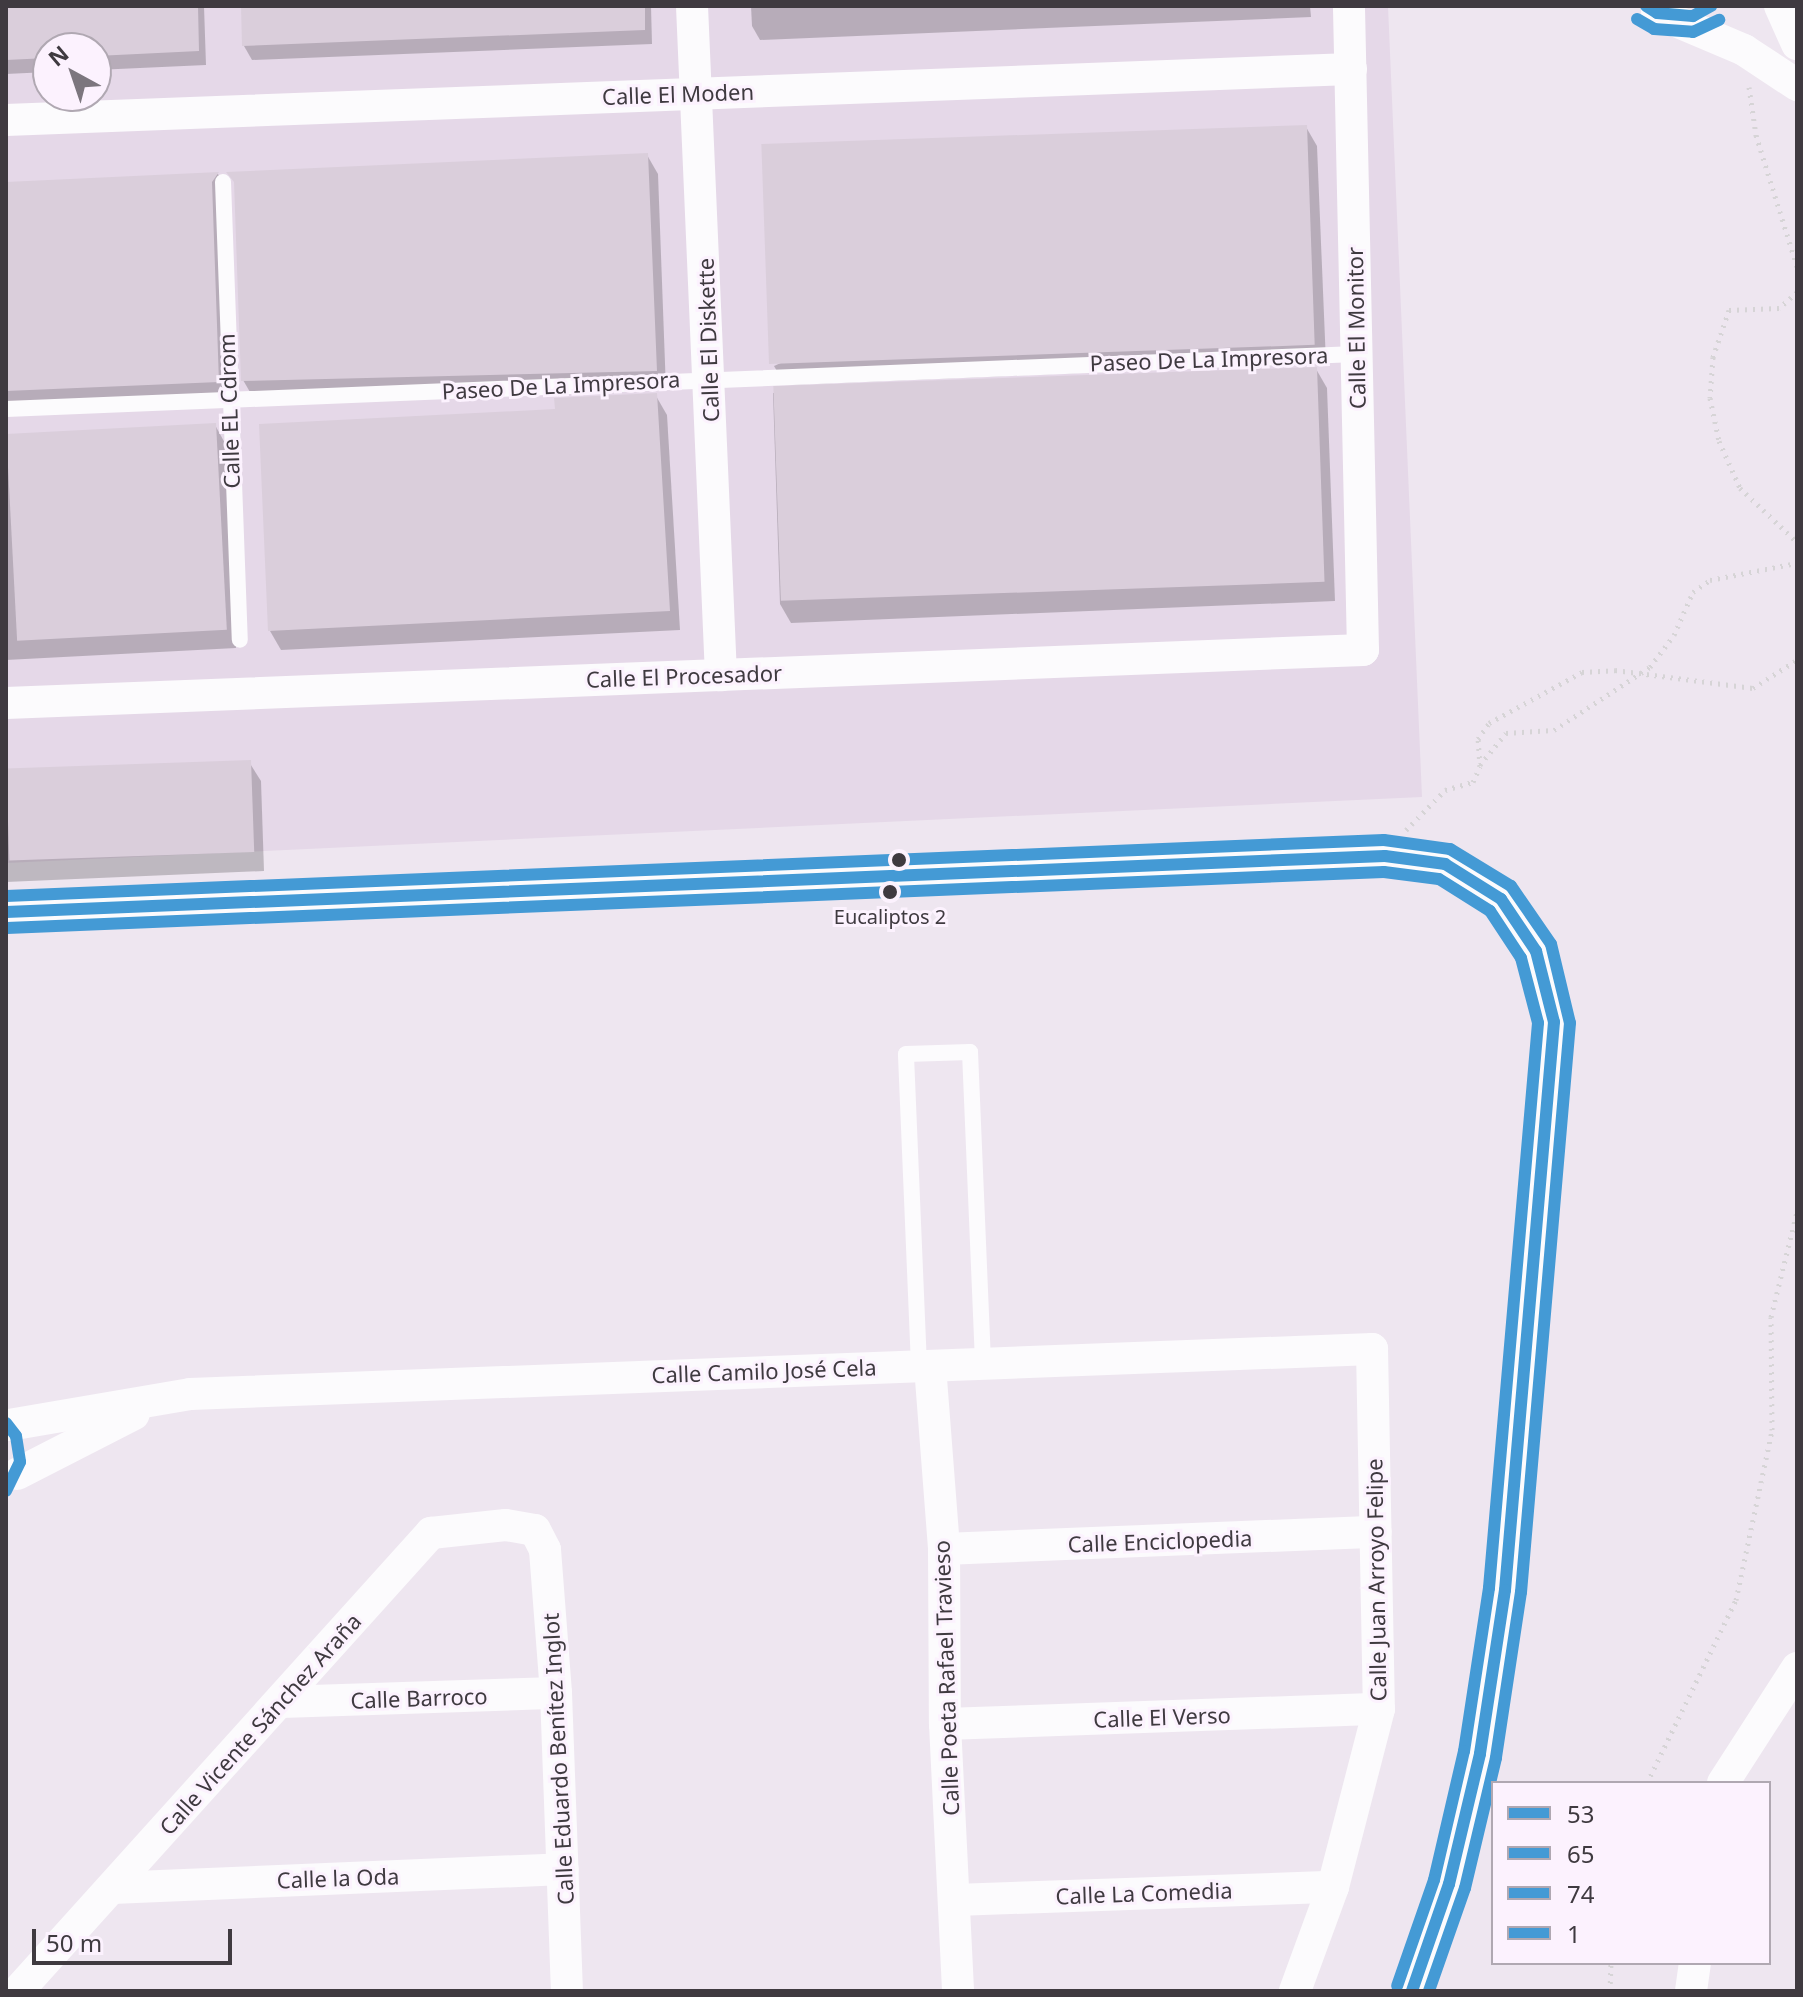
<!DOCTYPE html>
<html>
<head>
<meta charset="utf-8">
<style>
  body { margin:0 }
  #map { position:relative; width:1803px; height:1997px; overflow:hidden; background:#eee6f0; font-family:"Noto Sans",sans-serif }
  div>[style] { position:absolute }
  .built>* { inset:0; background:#e5d8e8 }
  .shadow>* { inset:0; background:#0003 }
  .building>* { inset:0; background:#dacedb; transform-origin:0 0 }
  .path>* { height:5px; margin-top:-2.5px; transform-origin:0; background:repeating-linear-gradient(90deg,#d6d4d6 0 2px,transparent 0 8px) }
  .lane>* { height:16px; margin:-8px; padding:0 8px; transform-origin:8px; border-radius:8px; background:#fcfbfd }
  .street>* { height:32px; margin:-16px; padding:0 16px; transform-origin:16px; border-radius:16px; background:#fcfbfd }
  .bus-1>* { height:12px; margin:-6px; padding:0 6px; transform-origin:6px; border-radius:6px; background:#449ad5 }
  .bus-2>* { height:12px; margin:-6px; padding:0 6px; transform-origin:6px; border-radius:6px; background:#449ad5 }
  .bus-3>* { height:12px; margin:-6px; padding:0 6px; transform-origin:6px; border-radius:6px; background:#449ad5 }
  .bus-4>* { height:12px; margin:-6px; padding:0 6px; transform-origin:6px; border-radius:6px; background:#449ad5 }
  .dots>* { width:22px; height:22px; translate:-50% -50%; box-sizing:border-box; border:4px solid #fcf2fe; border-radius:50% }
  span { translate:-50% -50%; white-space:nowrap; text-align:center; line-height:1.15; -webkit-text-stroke:6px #fcf2fe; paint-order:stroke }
  .bus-label { font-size:20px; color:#3f3a40 }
  .street-label { font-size:22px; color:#3f3a40 }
  .frame { position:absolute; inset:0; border:8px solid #3f3a40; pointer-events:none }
  .legend { position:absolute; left:1491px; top:1781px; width:280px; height:184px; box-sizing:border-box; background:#fcf2fe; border:2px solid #b0a8b2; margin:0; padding:10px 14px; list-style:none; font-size:24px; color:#3f3a40 }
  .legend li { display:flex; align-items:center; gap:16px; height:40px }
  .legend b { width:40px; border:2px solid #b0a8b2 }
  .north { position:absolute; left:32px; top:32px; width:80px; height:80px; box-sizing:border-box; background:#fcf2fe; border:2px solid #b0a8b2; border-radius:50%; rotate:320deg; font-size:22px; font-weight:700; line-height:32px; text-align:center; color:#3f3a40 }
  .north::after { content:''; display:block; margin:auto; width:28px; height:36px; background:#7c767e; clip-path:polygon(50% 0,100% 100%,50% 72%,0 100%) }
  .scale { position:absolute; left:32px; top:1929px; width:200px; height:36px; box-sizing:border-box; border:4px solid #3f3a40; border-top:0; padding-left:10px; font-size:24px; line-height:28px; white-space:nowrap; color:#3f3a40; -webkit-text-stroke:6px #fcf2fe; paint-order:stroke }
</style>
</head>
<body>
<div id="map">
  <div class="built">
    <i style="clip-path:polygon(evenodd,6px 6px,1388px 6px,1422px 797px,6px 863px,6px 6px,48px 48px,96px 48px,96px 96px,48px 96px,48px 48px)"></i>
  </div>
  <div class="shadow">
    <i style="clip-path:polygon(6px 6px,204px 6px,206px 65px,96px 70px,96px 48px,48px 48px,48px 72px,6px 74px)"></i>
    <i style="clip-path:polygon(243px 6px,651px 6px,652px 44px,252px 60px,244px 46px)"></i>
    <i style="clip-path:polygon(751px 6px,1310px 6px,1311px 17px,760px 40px,752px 26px)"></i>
    <i style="clip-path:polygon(1306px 127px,1317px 146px,1326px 363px,785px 385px,774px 366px)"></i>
    <i style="clip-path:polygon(647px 155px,658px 174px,666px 390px,254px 399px,243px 380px,236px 185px)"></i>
    <i style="clip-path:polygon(218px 174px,228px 193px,229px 400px,6px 410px,6px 184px)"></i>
    <i style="clip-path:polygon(1316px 369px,1327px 388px,1335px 601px,791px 623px,780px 604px,773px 393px)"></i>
    <i style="clip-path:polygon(656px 396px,667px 415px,680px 630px,281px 650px,270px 631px,557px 411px)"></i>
    <i style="clip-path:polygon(215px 425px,226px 445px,236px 648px,6px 660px,6px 436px)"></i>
    <i style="clip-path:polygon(249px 762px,261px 781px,264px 871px,6px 882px,6px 773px)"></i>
  </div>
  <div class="building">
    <i style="clip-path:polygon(6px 6px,198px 6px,199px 51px,96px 56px,96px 48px,48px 48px,48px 58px,6px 60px)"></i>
    <i style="clip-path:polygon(241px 6px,645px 6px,645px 30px,242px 46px)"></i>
    <i style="left:1307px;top:125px;width:220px;height:546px;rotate:88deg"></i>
    <i style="clip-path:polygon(648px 153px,657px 371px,241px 381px,234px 182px,226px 172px)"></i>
    <i style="clip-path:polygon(219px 172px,212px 182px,219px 382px,6px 391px,6px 182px)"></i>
    <i style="left:1317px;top:367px;width:215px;height:544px;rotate:88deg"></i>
    <i style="clip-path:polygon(657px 393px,670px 611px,268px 631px,259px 424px,555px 409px,554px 398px)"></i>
    <i style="left:216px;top:423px;width:207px;height:210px;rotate:87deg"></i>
    <i style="left:251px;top:760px;width:92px;height:245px;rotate:88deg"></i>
  </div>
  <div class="path">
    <i style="left:1749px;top:87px;width:49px;rotate:81.7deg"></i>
    <i style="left:1756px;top:135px;width:138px;rotate:72.7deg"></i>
    <i style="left:1797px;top:292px;width:24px;rotate:138deg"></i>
    <i style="left:1779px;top:308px;width:50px;rotate:177.7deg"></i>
    <i style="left:1729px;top:310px;width:50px;rotate:108.8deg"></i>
    <i style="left:1713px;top:357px;width:41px;rotate:94.2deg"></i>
    <i style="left:1710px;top:398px;width:44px;rotate:78.2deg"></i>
    <i style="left:1719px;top:441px;width:51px;rotate:65.9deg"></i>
    <i style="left:1740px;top:488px;width:79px;rotate:43.5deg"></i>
    <i style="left:1480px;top:765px;width:41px;rotate:-50.9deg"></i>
    <i style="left:1506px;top:733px;width:48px;rotate:-3.6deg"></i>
    <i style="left:1554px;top:730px;width:115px;rotate:-33.3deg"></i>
    <i style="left:1650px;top:667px;width:40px;rotate:-53deg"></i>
    <i style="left:1674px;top:635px;width:47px;rotate:-66.2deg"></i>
    <i style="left:1693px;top:592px;width:21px;rotate:-35deg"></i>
    <i style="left:1710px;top:580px;width:89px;rotate:-11.1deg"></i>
    <i style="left:1406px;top:830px;width:56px;rotate:-45.7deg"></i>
    <i style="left:1445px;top:790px;width:29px;rotate:-16deg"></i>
    <i style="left:1473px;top:782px;width:17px;rotate:-66deg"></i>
    <i style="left:1480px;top:766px;width:27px;rotate:-94deg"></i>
    <i style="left:1478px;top:739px;width:19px;rotate:-55deg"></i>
    <i style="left:1489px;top:723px;width:106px;rotate:-28.7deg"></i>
    <i style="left:1582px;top:672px;width:33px;rotate:-3deg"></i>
    <i style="left:1615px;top:670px;width:139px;rotate:7.4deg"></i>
    <i style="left:1753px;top:688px;width:52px;rotate:-32.5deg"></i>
    <i style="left:1647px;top:1783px;width:203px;rotate:-64.1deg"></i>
    <i style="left:1736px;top:1600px;width:174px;rotate:-78deg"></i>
    <i style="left:1772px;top:1430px;width:113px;rotate:-90.5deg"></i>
    <i style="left:1771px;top:1317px;width:108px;rotate:-76.1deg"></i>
    <i style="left:1610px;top:1991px;width:28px;rotate:-88deg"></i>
  </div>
  <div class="lane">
    <i style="left:223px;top:182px;width:458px;rotate:87.9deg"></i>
    <i style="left:6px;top:409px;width:1351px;rotate:-2.33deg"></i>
    <i style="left:919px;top:1366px;width:312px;rotate:-92.4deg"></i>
    <i style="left:906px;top:1054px;width:64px;rotate:-1.8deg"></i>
    <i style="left:970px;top:1052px;width:311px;rotate:87.6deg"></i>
  </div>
  <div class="street">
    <i style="left:692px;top:6px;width:670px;rotate:87.52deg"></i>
    <i style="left:1780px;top:6px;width:42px;rotate:65.9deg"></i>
    <i style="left:1657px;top:13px;width:95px;rotate:23deg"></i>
    <i style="left:1744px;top:50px;width:64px;rotate:33.4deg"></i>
    <i style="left:6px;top:120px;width:1346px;rotate:-2.17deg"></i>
    <i style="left:6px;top:703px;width:1358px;rotate:-2.24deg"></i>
    <i style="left:1363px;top:650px;width:644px;rotate:-91.25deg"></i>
    <i style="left:6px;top:912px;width:1380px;rotate:-2.33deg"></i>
    <i style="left:1385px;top:856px;width:61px;rotate:7.6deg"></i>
    <i style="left:1445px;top:864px;width:66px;rotate:32deg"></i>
    <i style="left:1501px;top:899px;width:63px;rotate:56.1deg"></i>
    <i style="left:1536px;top:951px;width:73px;rotate:75.8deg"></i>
    <i style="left:1554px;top:1022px;width:570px;rotate:94.93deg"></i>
    <i style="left:1505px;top:1590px;width:166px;rotate:98.7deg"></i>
    <i style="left:1480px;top:1754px;width:134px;rotate:103.4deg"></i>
    <i style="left:1449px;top:1884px;width:113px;rotate:109.1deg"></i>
    <i style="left:930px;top:1366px;width:184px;rotate:85.6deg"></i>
    <i style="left:944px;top:1549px;width:175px;rotate:89.7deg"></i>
    <i style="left:945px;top:1724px;width:267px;rotate:87.2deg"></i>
    <i style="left:9px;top:1425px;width:184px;rotate:-9.7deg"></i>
    <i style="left:190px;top:1394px;width:1183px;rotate:-2.18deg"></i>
    <i style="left:1372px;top:1349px;width:360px;rotate:88.9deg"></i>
    <i style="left:1379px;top:1709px;width:184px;rotate:104.5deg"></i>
    <i style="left:1333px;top:1887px;width:111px;rotate:110.1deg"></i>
    <i style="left:17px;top:1474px;width:131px;rotate:-27.1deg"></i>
    <i style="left:944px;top:1549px;width:432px;rotate:-2.3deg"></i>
    <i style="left:281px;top:1702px;width:275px;rotate:-1.9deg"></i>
    <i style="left:945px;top:1724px;width:434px;rotate:-2deg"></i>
    <i style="left:1723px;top:1783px;width:137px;rotate:-57.2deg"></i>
    <i style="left:112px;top:1888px;width:451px;rotate:-2.4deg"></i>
    <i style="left:955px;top:1900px;width:378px;rotate:-2deg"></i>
    <i style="left:18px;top:1991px;width:617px;rotate:-47.96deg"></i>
    <i style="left:431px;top:1533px;width:75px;rotate:-6.1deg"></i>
    <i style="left:506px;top:1525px;width:29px;rotate:10deg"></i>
    <i style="left:535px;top:1530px;width:22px;rotate:63deg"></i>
    <i style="left:545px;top:1550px;width:143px;rotate:85.6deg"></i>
    <i style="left:556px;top:1693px;width:298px;rotate:87.9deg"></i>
    <i style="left:1691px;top:1991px;width:28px;rotate:-82deg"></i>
  </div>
  <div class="bus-1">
    <i style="left:1646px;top:6px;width:13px;rotate:32deg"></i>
    <i style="left:1657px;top:13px;width:36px;rotate:5deg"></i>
    <i style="left:1693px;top:16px;width:21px;rotate:-29deg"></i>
    <i style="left:6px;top:912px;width:1380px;rotate:-2.33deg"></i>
    <i style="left:1385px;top:856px;width:61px;rotate:7.6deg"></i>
    <i style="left:1445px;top:864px;width:66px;rotate:32deg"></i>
    <i style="left:1501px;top:899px;width:63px;rotate:56.1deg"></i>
    <i style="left:1536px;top:951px;width:73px;rotate:75.8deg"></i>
    <i style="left:1554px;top:1022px;width:570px;rotate:94.93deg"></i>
    <i style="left:1505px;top:1590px;width:166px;rotate:98.7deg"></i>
    <i style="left:1480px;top:1754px;width:134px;rotate:103.4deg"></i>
    <i style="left:1449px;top:1884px;width:113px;rotate:109.1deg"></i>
    <i style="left:6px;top:1423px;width:16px;rotate:52deg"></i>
    <i style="left:16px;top:1436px;width:26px;rotate:81deg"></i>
    <i style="left:20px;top:1462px;width:32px;rotate:116deg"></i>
  </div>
  <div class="bus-2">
    <i style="left:7px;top:928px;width:1378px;rotate:-2.33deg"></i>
    <i style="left:1384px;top:872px;width:55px;rotate:7.3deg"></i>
    <i style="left:1439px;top:879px;width:60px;rotate:32.1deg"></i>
    <i style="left:1490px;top:911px;width:56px;rotate:56.6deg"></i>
    <i style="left:1521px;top:958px;width:67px;rotate:75.3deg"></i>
    <i style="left:1538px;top:1023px;width:567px;rotate:94.96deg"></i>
    <i style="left:1489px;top:1588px;width:165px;rotate:98.7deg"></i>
    <i style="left:1464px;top:1751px;width:132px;rotate:103.1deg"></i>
    <i style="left:1434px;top:1880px;width:112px;rotate:109.2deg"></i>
  </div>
  <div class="bus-3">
    <i style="left:6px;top:896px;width:1379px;rotate:-2.33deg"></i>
    <i style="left:1384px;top:840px;width:67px;rotate:7.8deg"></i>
    <i style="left:1450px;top:849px;width:71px;rotate:31.2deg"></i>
    <i style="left:1511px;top:886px;width:70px;rotate:55.4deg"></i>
    <i style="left:1551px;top:944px;width:81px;rotate:76.5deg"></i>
    <i style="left:1570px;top:1023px;width:571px;rotate:94.92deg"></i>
    <i style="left:1521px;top:1592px;width:168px;rotate:98.6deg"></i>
    <i style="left:1496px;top:1758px;width:134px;rotate:103.4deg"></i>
    <i style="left:1465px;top:1888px;width:109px;rotate:109.3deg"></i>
  </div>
  <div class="bus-4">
    <i style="left:1637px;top:19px;width:20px;rotate:30deg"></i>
    <i style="left:1654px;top:29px;width:39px;rotate:4deg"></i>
    <i style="left:1693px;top:32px;width:29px;rotate:-25deg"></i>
  </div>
  <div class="dots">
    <i style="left:899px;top:860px;background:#3f3a40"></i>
    <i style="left:890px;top:892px;background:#3f3a40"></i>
  </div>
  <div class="bus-label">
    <span style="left:890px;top:916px">Eucaliptos 2</span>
  </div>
  <div class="street-label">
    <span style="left:678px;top:94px;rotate:-2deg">Calle El Moden</span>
    <span style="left:1356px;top:328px;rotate:-91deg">Calle El Monitor</span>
    <span style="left:708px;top:340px;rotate:-92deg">Calle El Diskette</span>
    <span style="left:1209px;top:359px;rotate:-2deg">Paseo De La Impresora</span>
    <span style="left:561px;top:385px;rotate:-3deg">Paseo De La Impresora</span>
    <span style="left:229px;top:411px;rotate:-92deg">Calle EL Cdrom</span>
    <span style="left:684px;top:676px;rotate:-2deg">Calle El Procesador</span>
    <span style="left:764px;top:1371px;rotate:-2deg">Calle Camilo José Cela</span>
    <span style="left:1160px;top:1541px;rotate:-2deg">Calle Enciclopedia</span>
    <span style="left:1376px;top:1580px;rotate:-91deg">Calle Juan Arroyo Felipe</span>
    <span style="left:946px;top:1678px;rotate:-92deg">Calle Poeta Rafael Travieso</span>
    <span style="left:419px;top:1698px;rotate:-2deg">Calle Barroco</span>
    <span style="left:1162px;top:1717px;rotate:-2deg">Calle El Verso</span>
    <span style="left:260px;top:1724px;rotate:-48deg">Calle Vicente Sánchez Araña</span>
    <span style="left:558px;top:1759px;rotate:-93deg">Calle Eduardo Benítez Inglot</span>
    <span style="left:338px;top:1878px;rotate:-2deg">Calle la Oda</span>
    <span style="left:1144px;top:1893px;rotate:-2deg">Calle La Comedia</span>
  </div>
  <div class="frame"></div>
  <ul class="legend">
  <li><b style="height:10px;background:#449ad5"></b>53</li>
  <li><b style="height:10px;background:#449ad5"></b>65</li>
  <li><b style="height:10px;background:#449ad5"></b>74</li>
  <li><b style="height:10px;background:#449ad5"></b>1</li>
  </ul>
  <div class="north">N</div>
  <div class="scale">50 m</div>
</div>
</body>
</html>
